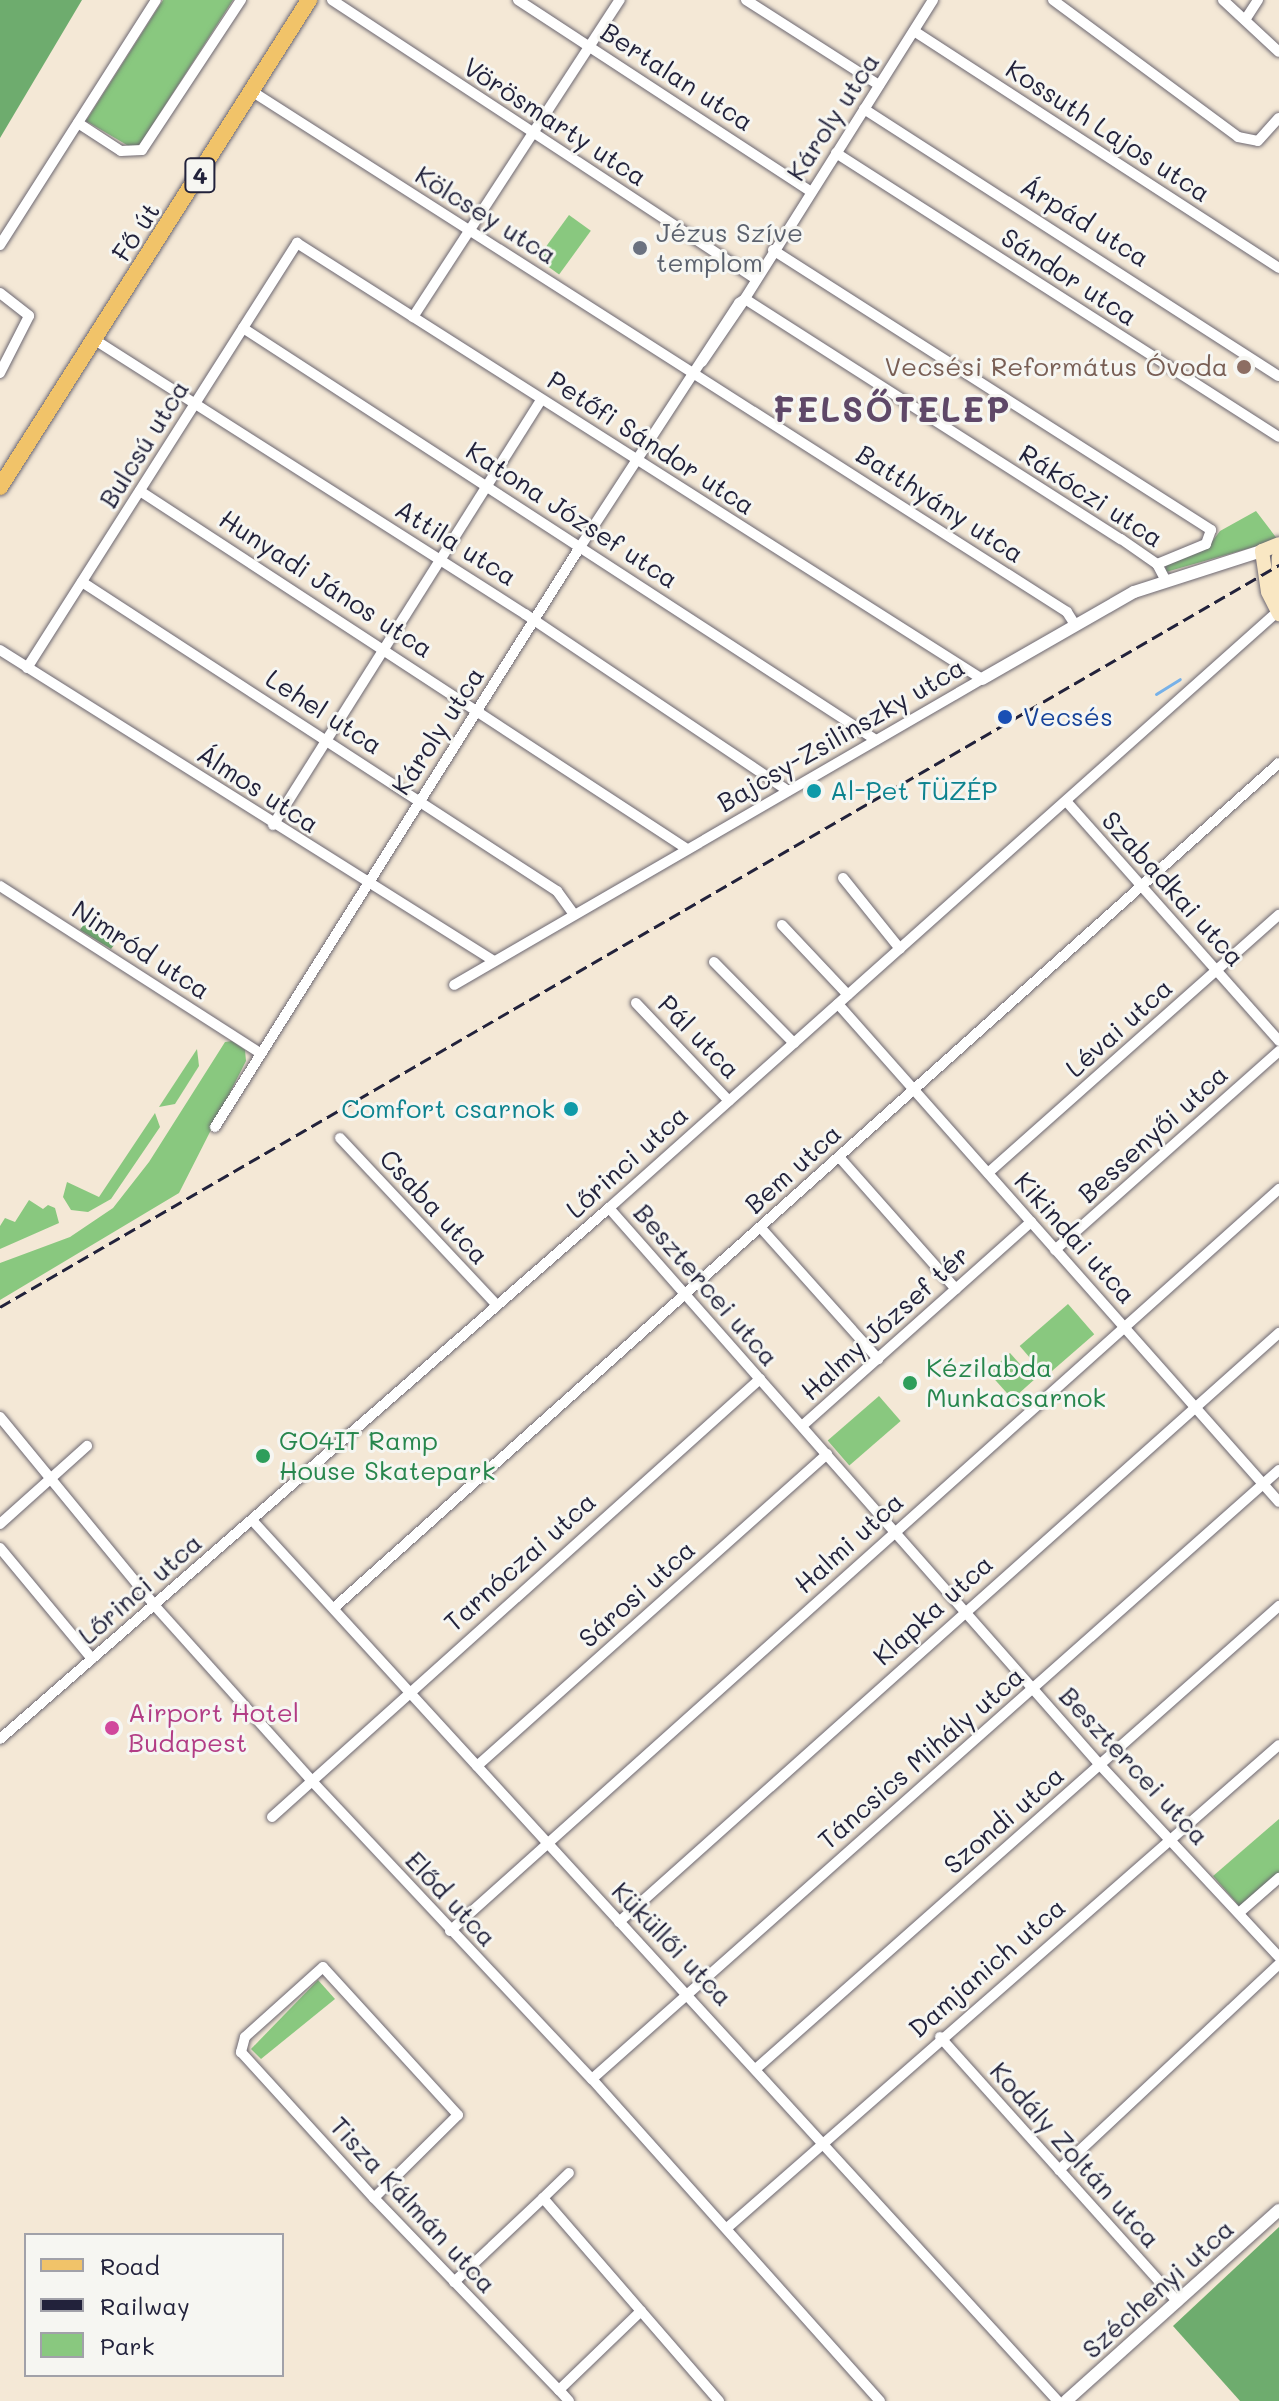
<!DOCTYPE html>
<html>
<head>
<meta charset="utf-8">
<style>
  body { margin:0 }
  #map { position:relative; width:1279px; height:2401px; overflow:hidden; background:#f4e8d6; font-family:Mali,sans-serif }
  div>[style] { position:absolute }
  .green>* { inset:0; background:#89c87f; transform-origin:0 0 }
  .forest>* { inset:0; background:#6eac6e }
  .stream>* { height:3px; margin:-1.5px; padding:0 1.5px; transform-origin:1.5px; border-radius:1.5px; background:#77b1e8 }
  .roads { filter:drop-shadow(0 0 2px #6c6771) drop-shadow(0 0 2px #6c6771) }
  .minor>* { height:10px; margin:-5px; padding:0 5px; transform-origin:5px; border-radius:5px; background:#fff }
  .tertiary>* { height:12px; margin:-6px; padding:0 6px; transform-origin:6px; border-radius:6px; background:#fff }
  .secondary>* { height:14px; margin:-7px; padding:0 7px; transform-origin:7px; border-radius:7px; background:#f9e7c3 }
  .primary>* { height:16px; margin:-8px; padding:0 8px; transform-origin:8px; border-radius:8px; background:#f1c369 }
  .rail>* { height:3px; margin-top:-1.5px; transform-origin:0; background:repeating-linear-gradient(90deg,#22223b 0 12px,transparent 0 18px) }
  .dots>* { width:22px; height:22px; translate:-50% -50%; box-sizing:border-box; border:4px solid #f6f6f2; border-radius:50% }
  span { translate:-50% -50%; white-space:nowrap; text-align:center; line-height:1.15; -webkit-text-stroke:6px #f6f6f2; paint-order:stroke }
  .shield-label span { padding:2px 6px; background:#f6f6f2; border:2px solid; border-radius:6px; -webkit-text-stroke-width:0 }
  .shield-label { font-size:24px; color:#22223b; font-weight:700 }
  .street-label { font-size:26px; color:#22223b }
  .worship-label { font-size:26px; color:#5b616d }
  .left { translate:0 -50%; text-align:left }
  .education-label { font-size:26px; color:#785e54 }
  .right { translate:-100% -50%; text-align:right }
  .transit-label { font-size:26px; color:#164399 }
  .culture-label { font-size:26px; color:#0d838f }
  .leisure-label { font-size:26px; color:#27864d }
  .hotel-label { font-size:26px; color:#b23c85 }
  .district-label { font-size:34px; color:#5f4868; font-weight:700; letter-spacing:2px }
  .legend { position:absolute; left:24px; top:2233px; width:260px; height:144px; box-sizing:border-box; background:#f6f6f2; border:2px solid #a1a1a9; margin:0; padding:10px 14px; list-style:none; font-size:24px; color:#22223b }
  .legend li { display:flex; align-items:center; gap:16px; height:40px }
  .legend b { width:40px; border:2px solid #a1a1a9 }
</style>
</head>
<body>
<div id="map">
  <div class="green">
    <i style="clip-path:polygon(163px 0,233px 0,140px 144px,132px 148px,86px 121px)"></i>
    <i style="left:569px;top:215px;width:27px;height:54px;rotate:36deg"></i>
    <i style="clip-path:polygon(1256px 511px,1278px 540px,1166px 572px,1166px 564px,1208px 547px,1220px 531px)"></i>
    <i style="clip-path:polygon(232px 1041px,245px 1050px,246px 1061px,179px 1193px,0 1300px,0 1263px,70px 1237px,113px 1208px,149px 1162px,225px 1042px)"></i>
    <i style="clip-path:polygon(197px 1049px,199px 1066px,175px 1104px,159px 1107px)"></i>
    <i style="clip-path:polygon(155px 1113px,160px 1127px,111px 1199px,88px 1212px,71px 1210px,63px 1197px,67px 1182px,99px 1197px)"></i>
    <i style="clip-path:polygon(29px 1200px,43px 1209px,48px 1205px,55px 1208px,59px 1223px,0 1249px,0 1226px,5px 1218px,15px 1222px)"></i>
    <i style="left:1068px;top:1304px;width:40px;height:64px;rotate:49deg"></i>
    <i style="left:1010px;top:1353px;width:36px;height:29px;rotate:48deg"></i>
    <i style="left:879px;top:1396px;width:33px;height:68px;rotate:49deg"></i>
    <i style="clip-path:polygon(1279px 1819px,1279px 1874px,1241px 1908px,1213px 1876px)"></i>
    <i style="clip-path:polygon(318px 1980px,335px 1999px,261px 2059px,251px 2049px)"></i>
  </div>
  <div class="forest">
    <i style="clip-path:polygon(0 0,82px 0,0 138px)"></i>
    <i style="clip-path:polygon(92px 909px,114px 945px,111px 949px,80px 930px)"></i>
    <i style="clip-path:polygon(1279px 2227px,1279px 2401px,1240px 2401px,1173px 2326px)"></i>
  </div>
  <div class="stream">
    <i style="left:1156px;top:694px;width:28px;rotate:-32deg"></i>
  </div>
  <div class="roads">
    <div class="minor">
      <i style="left:332px;top:0;width:508px;rotate:33.35deg"></i>
      <i style="left:518px;top:0;width:350px;rotate:33.2deg"></i>
      <i style="left:746px;top:0;width:158px;rotate:32.6deg"></i>
      <i style="left:933px;top:0;width:353px;rotate:122.2deg"></i>
      <i style="left:745px;top:299px;width:446px;rotate:32.6deg"></i>
      <i style="left:1121px;top:539px;width:44px;rotate:34.8deg"></i>
      <i style="left:1157px;top:564px;width:17px;rotate:62deg"></i>
      <i style="left:1053px;top:0;width:230px;rotate:36.5deg"></i>
      <i style="left:1238px;top:137px;width:20px;rotate:11deg"></i>
      <i style="left:1258px;top:141px;width:31px;rotate:-48deg"></i>
      <i style="left:1223px;top:0;width:76px;rotate:42.9deg"></i>
      <i style="left:1245px;top:20px;width:24px;rotate:-57deg"></i>
      <i style="left:914px;top:31px;width:435px;rotate:33deg"></i>
      <i style="left:253px;top:92px;width:966px;rotate:32.57deg"></i>
      <i style="left:1067px;top:612px;width:15px;rotate:58deg"></i>
      <i style="left:864px;top:109px;width:493px;rotate:32.8deg"></i>
      <i style="left:78px;top:123px;width:51px;rotate:33.1deg"></i>
      <i style="left:121px;top:151px;width:21px;rotate:-3deg"></i>
      <i style="left:142px;top:150px;width:180px;rotate:-56.6deg"></i>
      <i style="left:836px;top:153px;width:526px;rotate:32.66deg"></i>
      <i style="left:0;top:245px;width:290px;rotate:-57.5deg"></i>
      <i style="left:773px;top:250px;width:520px;rotate:32.59deg"></i>
      <i style="left:1211px;top:530px;width:15px;rotate:110deg"></i>
      <i style="left:1206px;top:544px;width:53px;rotate:157.8deg"></i>
      <i style="left:0;top:293px;width:37px;rotate:38deg"></i>
      <i style="left:29px;top:316px;width:64px;rotate:117deg"></i>
      <i style="left:413px;top:317px;width:379px;rotate:-56.9deg"></i>
      <i style="left:243px;top:328px;width:755px;rotate:33.06deg"></i>
      <i style="left:95px;top:340px;width:510px;rotate:32.51deg"></i>
      <i style="left:525px;top:614px;width:317px;rotate:33.9deg"></i>
      <i style="left:140px;top:491px;width:654px;rotate:33.2deg"></i>
      <i style="left:82px;top:582px;width:567px;rotate:33.05deg"></i>
      <i style="left:557px;top:891px;width:29px;rotate:54deg"></i>
      <i style="left:0;top:650px;width:584px;rotate:32.19deg"></i>
      <i style="left:27px;top:668px;width:504px;rotate:-57.57deg"></i>
      <i style="left:297px;top:243px;width:812px;rotate:32.48deg"></i>
      <i style="left:982px;top:679px;width:610px;rotate:149.91deg"></i>
      <i style="left:1066px;top:801px;width:321px;rotate:48.4deg"></i>
      <i style="left:273px;top:825px;width:502px;rotate:-57.76deg"></i>
      <i style="left:843px;top:878px;width:91px;rotate:51.2deg"></i>
      <i style="left:0;top:886px;width:308px;rotate:32.7deg"></i>
      <i style="left:782px;top:925px;width:96px;rotate:46.7deg"></i>
      <i style="left:714px;top:962px;width:114px;rotate:45.4deg"></i>
      <i style="left:636px;top:1003px;width:135px;rotate:46.5deg"></i>
      <i style="left:838px;top:1004px;width:665px;rotate:48.47deg"></i>
      <i style="left:215px;top:1127px;width:685px;rotate:-57.82deg"></i>
      <i style="left:580px;top:547px;width:291px;rotate:-56.9deg"></i>
      <i style="left:739px;top:303px;width:7px;rotate:-34deg"></i>
      <i style="left:745px;top:299px;width:76px;rotate:124.3deg"></i>
      <i style="left:340px;top:1138px;width:229px;rotate:46.8deg"></i>
      <i style="left:840px;top:1158px;width:175px;rotate:48.5deg"></i>
      <i style="left:988px;top:1173px;width:389px;rotate:-41.6deg"></i>
      <i style="left:609px;top:1208px;width:743px;rotate:48.6deg"></i>
      <i style="left:1100px;top:1765px;width:262px;rotate:47deg"></i>
      <i style="left:761px;top:1228px;width:176px;rotate:48.2deg"></i>
      <i style="left:1055px;top:1250px;width:300px;rotate:-41.6deg"></i>
      <i style="left:0;top:1417px;width:244px;rotate:50.6deg"></i>
      <i style="left:155px;top:1606px;width:232px;rotate:48.1deg"></i>
      <i style="left:310px;top:1779px;width:412px;rotate:46.8deg"></i>
      <i style="left:592px;top:2079px;width:432px;rotate:48.2deg"></i>
      <i style="left:802px;top:1426px;width:307px;rotate:-41.7deg"></i>
      <i style="left:252px;top:1520px;width:1194px;rotate:47.55deg"></i>
      <i style="left:0;top:1524px;width:117px;rotate:-41.9deg"></i>
      <i style="left:0;top:1548px;width:144px;rotate:50.3deg"></i>
      <i style="left:335px;top:1607px;width:1266px;rotate:-41.8deg"></i>
      <i style="left:0;top:1739px;width:808px;rotate:-41.09deg"></i>
      <i style="left:609px;top:1208px;width:895px;rotate:-41.74deg"></i>
      <i style="left:477px;top:1766px;width:469px;rotate:-41.7deg"></i>
      <i style="left:272px;top:1817px;width:656px;rotate:-41.91deg"></i>
      <i style="left:1240px;top:1912px;width:52px;rotate:-41.1deg"></i>
      <i style="left:619px;top:1922px;width:885px;rotate:-41.75deg"></i>
      <i style="left:450px;top:1931px;width:1113px;rotate:-41.83deg"></i>
      <i style="left:940px;top:2037px;width:356px;rotate:48.1deg"></i>
      <i style="left:758px;top:2067px;width:696px;rotate:-41.5deg"></i>
      <i style="left:592px;top:2079px;width:918px;rotate:-41.56deg"></i>
      <i style="left:1059px;top:2170px;width:301px;rotate:-43.1deg"></i>
      <i style="left:374px;top:2198px;width:118px;rotate:-44.7deg"></i>
      <i style="left:458px;top:2115px;width:200px;rotate:-132.4deg"></i>
      <i style="left:323px;top:1967px;width:105px;rotate:138.1deg"></i>
      <i style="left:245px;top:2037px;width:16px;rotate:105deg"></i>
      <i style="left:241px;top:2052px;width:197px;rotate:47.7deg"></i>
      <i style="left:374px;top:2198px;width:267px;rotate:46.1deg"></i>
      <i style="left:543px;top:2198px;width:36px;rotate:-44deg"></i>
      <i style="left:727px;top:2228px;width:733px;rotate:-41.19deg"></i>
      <i style="left:454px;top:2282px;width:122px;rotate:-43.3deg"></i>
      <i style="left:543px;top:2198px;width:269px;rotate:49.1deg"></i>
      <i style="left:569px;top:2401px;width:15px;rotate:-132deg"></i>
      <i style="left:559px;top:2390px;width:114px;rotate:-43.9deg"></i>
    </div>
    <div class="tertiary">
      <i style="left:982px;top:679px;width:175px;rotate:-29.8deg"></i>
      <i style="left:1134px;top:592px;width:134px;rotate:-17.8deg"></i>
      <i style="left:1066px;top:2401px;width:286px;rotate:-41.9deg"></i>
    </div>
    <div class="secondary">
      <i style="left:1262px;top:551px;width:41px;rotate:81.7deg"></i>
      <i style="left:1268px;top:592px;width:25px;rotate:63deg"></i>
      <i style="left:1262px;top:551px;width:18px;rotate:-22deg"></i>
      <i style="left:1278px;top:596px;width:39px;rotate:-89deg"></i>
    </div>
    <div class="primary">
      <i style="left:0;top:487px;width:577px;rotate:-57.6deg"></i>
    </div>
  </div>
  <div class="rail">
    <i style="left:0;top:1307px;width:1479px;rotate:-30.12deg"></i>
  </div>
  <div class="dots">
    <i style="left:640px;top:248px;background:#6b7280"></i>
    <i style="left:1244px;top:367px;background:#8d6e63"></i>
    <i style="left:1005px;top:717px;background:#1a4fb4"></i>
    <i style="left:814px;top:791px;background:#0f9aa8"></i>
    <i style="left:571px;top:1109px;background:#0f9aa8"></i>
    <i style="left:910px;top:1383px;background:#2e9e5b"></i>
    <i style="left:263px;top:1456px;background:#2e9e5b"></i>
    <i style="left:112px;top:1728px;background:#d1479c"></i>
  </div>
  <div class="shield-label">
    <span style="left:200px;top:175px">4</span>
  </div>
  <div class="street-label">
    <span style="left:677px;top:77px;rotate:33deg">Bertalan utca</span>
    <span style="left:833px;top:117px;rotate:-57deg">Károly utca</span>
    <span style="left:555px;top:122px;rotate:33deg">Vörösmarty utca</span>
    <span style="left:1108px;top:131px;rotate:33deg">Kossuth Lajos utca</span>
    <span style="left:486px;top:215px;rotate:32deg">Kölcsey utca</span>
    <span style="left:1085px;top:222px;rotate:32deg">Árpád utca</span>
    <span style="left:136px;top:232px;rotate:-57deg">Fő út</span>
    <span style="left:1069px;top:277px;rotate:33deg">Sándor utca</span>
    <span style="left:651px;top:443px;rotate:33deg">Petőfi Sándor utca</span>
    <span style="left:144px;top:444px;rotate:-58deg">Bulcsú utca</span>
    <span style="left:1091px;top:496px;rotate:33deg">Rákóczi utca</span>
    <span style="left:940px;top:504px;rotate:33deg">Batthyány utca</span>
    <span style="left:572px;top:515px;rotate:33deg">Katona József utca</span>
    <span style="left:456px;top:543px;rotate:32deg">Attila utca</span>
    <span style="left:326px;top:584px;rotate:33deg">Hunyadi János utca</span>
    <span style="left:324px;top:712px;rotate:33deg">Lehel utca</span>
    <span style="left:438px;top:731px;rotate:-57deg">Károly utca</span>
    <span style="left:841px;top:735px;rotate:-30deg">Bajcsy-Zsilinszky utca</span>
    <span style="left:258px;top:789px;rotate:33deg">Álmos utca</span>
    <span style="left:1173px;top:889px;rotate:48deg">Szabadkai utca</span>
    <span style="left:141px;top:950px;rotate:33deg">Nimród utca</span>
    <span style="left:1119px;top:1028px;rotate:-42deg">Lévai utca</span>
    <span style="left:699px;top:1037px;rotate:46deg">Pál utca</span>
    <span style="left:1153px;top:1134px;rotate:-42deg">Bessenyői utca</span>
    <span style="left:627px;top:1162px;rotate:-42deg">Lőrinci utca</span>
    <span style="left:793px;top:1169px;rotate:-42deg">Bem utca</span>
    <span style="left:434px;top:1207px;rotate:47deg">Csaba utca</span>
    <span style="left:1075px;top:1238px;rotate:48deg">Kikindai utca</span>
    <span style="left:706px;top:1285px;rotate:49deg">Besztercei utca</span>
    <span style="left:885px;top:1323px;rotate:-42deg">Halmy József tér</span>
    <span style="left:849px;top:1543px;rotate:-42deg">Halmi utca</span>
    <span style="left:520px;top:1562px;rotate:-42deg">Tarnóczai utca</span>
    <span style="left:140px;top:1589px;rotate:-41deg">Lőrinci utca</span>
    <span style="left:637px;top:1594px;rotate:-42deg">Sárosi utca</span>
    <span style="left:933px;top:1610px;rotate:-42deg">Klapka utca</span>
    <span style="left:921px;top:1758px;rotate:-41deg">Táncsics Mihály utca</span>
    <span style="left:1134px;top:1766px;rotate:47deg">Besztercei utca</span>
    <span style="left:1004px;top:1820px;rotate:-41deg">Szondi utca</span>
    <span style="left:451px;top:1899px;rotate:47deg">Előd utca</span>
    <span style="left:672px;top:1944px;rotate:46deg">Küküllői utca</span>
    <span style="left:987px;top:1968px;rotate:-41deg">Damjanich utca</span>
    <span style="left:1075px;top:2155px;rotate:48deg">Kodály Zoltán utca</span>
    <span style="left:413px;top:2205px;rotate:47deg">Tisza Kálmán utca</span>
    <span style="left:1158px;top:2289px;rotate:-42deg">Széchenyi utca</span>
  </div>
  <div class="worship-label">
    <span class="left" style="left:656px;top:248px">Jézus Szíve<br>templom</span>
  </div>
  <div class="education-label">
    <span class="right" style="left:1228px;top:367px">Vecsési Református Óvoda</span>
  </div>
  <div class="transit-label">
    <span class="left" style="left:1023px;top:717px">Vecsés</span>
  </div>
  <div class="culture-label">
    <span class="left" style="left:830px;top:791px">Al-Pet TÜZÉP</span>
    <span class="right" style="left:555px;top:1109px">Comfort csarnok</span>
  </div>
  <div class="leisure-label">
    <span class="left" style="left:926px;top:1383px">Kézilabda<br>Munkacsarnok</span>
    <span class="left" style="left:279px;top:1456px">GO4IT Ramp<br>House Skatepark</span>
  </div>
  <div class="hotel-label">
    <span class="left" style="left:128px;top:1728px">Airport Hotel<br>Budapest</span>
  </div>
  <div class="district-label">
    <span style="left:892px;top:409px">FELSŐTELEP</span>
  </div>
  <ul class="legend">
  <li><b style="height:10px;background:#f1c369"></b>Road</li>
  <li><b style="height:10px;background:#22223b"></b>Railway</li>
  <li><b style="height:22px;background:#89c87f"></b>Park</li>
  </ul>
</div>
</body>
</html>
